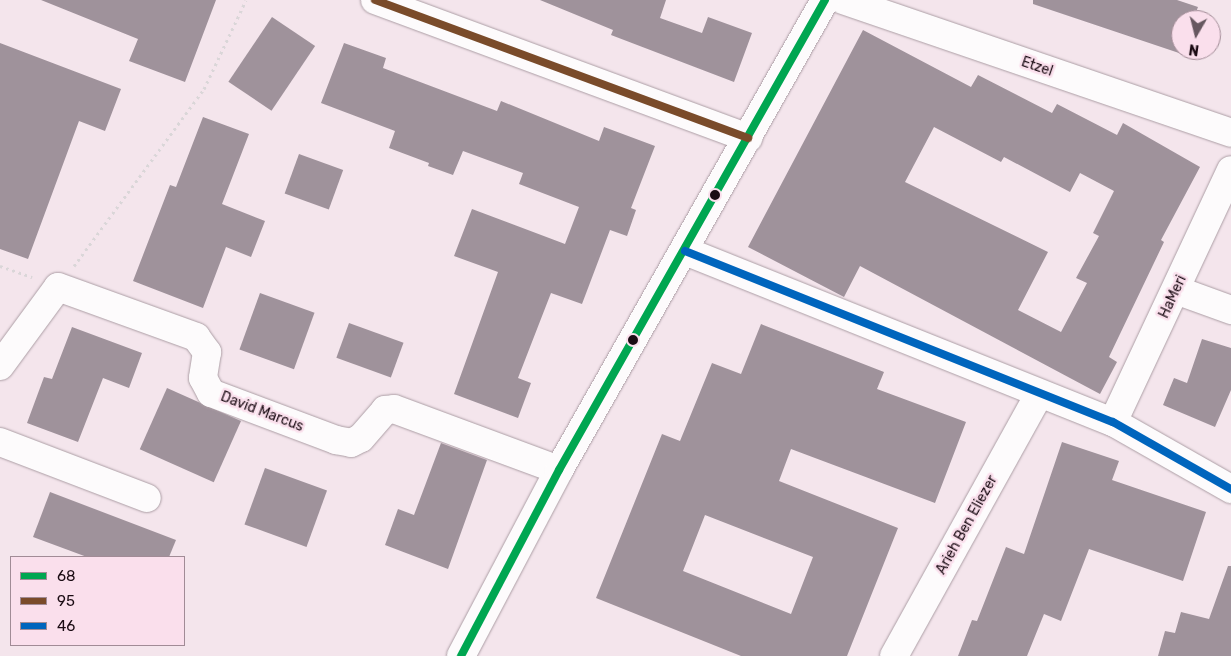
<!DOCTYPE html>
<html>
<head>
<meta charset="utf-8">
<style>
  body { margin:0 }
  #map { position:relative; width:1231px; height:656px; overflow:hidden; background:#f4e5ec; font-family:Rubik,sans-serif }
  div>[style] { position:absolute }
  .building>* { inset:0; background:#9f929b; transform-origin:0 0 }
  .path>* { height:3px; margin-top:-1.5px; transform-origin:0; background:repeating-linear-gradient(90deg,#dad6d8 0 2.5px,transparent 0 6.5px) }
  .roads { filter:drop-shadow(0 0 1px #ac9ea5) drop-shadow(0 0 1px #ac9ea5) }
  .minor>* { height:28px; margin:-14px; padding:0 14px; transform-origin:14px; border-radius:14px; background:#fdfbfc }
  .bus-1>* { height:8px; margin:-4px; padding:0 4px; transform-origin:4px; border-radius:4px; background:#00a651 }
  .bus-2>* { height:8px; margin:-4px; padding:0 4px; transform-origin:4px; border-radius:4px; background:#7a4b2a }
  .bus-3>* { height:8px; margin:-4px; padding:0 4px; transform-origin:4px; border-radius:4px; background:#0065bd }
  .dots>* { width:14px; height:14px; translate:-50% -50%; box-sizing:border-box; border:2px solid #fadfec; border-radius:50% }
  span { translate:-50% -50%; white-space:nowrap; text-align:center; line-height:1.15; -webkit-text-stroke:5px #fadfec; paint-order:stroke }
  .street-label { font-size:14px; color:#1b0c14 }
  .legend { position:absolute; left:10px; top:556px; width:175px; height:90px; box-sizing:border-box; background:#fadfec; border:1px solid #a18b96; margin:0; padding:6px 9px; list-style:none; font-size:15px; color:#1b0c14 }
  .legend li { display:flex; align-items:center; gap:10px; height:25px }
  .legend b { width:25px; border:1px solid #a18b96 }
  .north { position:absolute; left:1171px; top:10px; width:50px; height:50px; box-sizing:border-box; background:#fadfec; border:1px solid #a18b96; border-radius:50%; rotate:188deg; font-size:14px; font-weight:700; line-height:20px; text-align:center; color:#1b0c14 }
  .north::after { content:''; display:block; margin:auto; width:18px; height:22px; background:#675860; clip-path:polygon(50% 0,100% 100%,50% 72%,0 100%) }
</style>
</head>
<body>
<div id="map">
  <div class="building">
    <i style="clip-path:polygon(41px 0,216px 0,185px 82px,129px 61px,138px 39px)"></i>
    <i style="clip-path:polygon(540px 0,666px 0,660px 18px,702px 33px,708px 17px,752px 33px,734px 82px,611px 35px,613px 30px)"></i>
    <i style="clip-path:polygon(1033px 0,1177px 0,1198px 7px,1193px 20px,1181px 20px,1182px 54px,1033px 4px)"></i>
    <i style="left:272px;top:17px;width:52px;height:78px;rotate:34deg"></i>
    <i style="clip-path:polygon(evenodd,863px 30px,971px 87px,978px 75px,1052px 113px,1057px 104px,1117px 135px,1123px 123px,1200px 167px,1161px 240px,1164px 242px,1109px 357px,1117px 362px,1100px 394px,860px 266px,844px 297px,748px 247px,863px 30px,934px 127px,1001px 162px,1004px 157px,1070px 192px,1080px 173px,1114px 191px,1093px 233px,1099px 236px,1076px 278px,1087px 283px,1061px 332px,1018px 310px,1048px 252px,905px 182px,934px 127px)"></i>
    <i style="clip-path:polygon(0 43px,121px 89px,105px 131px,79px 121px,28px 259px,0 249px)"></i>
    <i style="clip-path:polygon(344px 43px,386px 58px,383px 68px,497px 111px,501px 101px,599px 141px,604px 127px,655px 146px,631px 208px,636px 210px,627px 236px,610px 230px,582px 304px,551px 293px,518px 378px,531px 383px,518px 418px,454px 394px,498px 272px,454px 256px,472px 209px,565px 244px,579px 207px,519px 184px,523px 173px,463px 151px,453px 175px,428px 166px,429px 163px,389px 148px,395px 131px,321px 103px)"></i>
    <i style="clip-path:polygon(203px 117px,249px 134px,222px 204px,265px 221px,251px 257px,226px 247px,203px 308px,133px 281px,170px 185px,176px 187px)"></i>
    <i style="left:299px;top:154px;width:47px;height:42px;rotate:20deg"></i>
    <i style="left:260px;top:293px;width:58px;height:60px;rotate:20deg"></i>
    <i style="left:349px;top:323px;width:58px;height:37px;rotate:20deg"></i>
    <i style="clip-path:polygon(evenodd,761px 324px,884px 372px,877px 389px,966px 422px,935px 503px,791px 449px,779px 481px,898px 528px,847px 656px,741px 656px,596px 598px,662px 434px,680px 441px,712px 363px,741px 374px,761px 324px,705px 515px,813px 557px,791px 614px,683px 571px,705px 515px)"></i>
    <i style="clip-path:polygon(72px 327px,142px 353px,129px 388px,103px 378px,78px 442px,27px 423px,44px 377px,52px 379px)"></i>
    <i style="clip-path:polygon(1202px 339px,1231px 348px,1231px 390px,1215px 427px,1163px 405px,1174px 378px,1187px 383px)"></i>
    <i style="left:167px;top:388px;width:81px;height:67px;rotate:24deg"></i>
    <i style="clip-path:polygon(1062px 442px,1119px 461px,1112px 480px,1206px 512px,1183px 581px,1089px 549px,1061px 621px,1044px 614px,1027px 656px,958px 656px,972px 620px,977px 621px,1006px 547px,1024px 554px)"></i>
    <i style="clip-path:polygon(441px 443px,487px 460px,448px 569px,385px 545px,398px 509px,414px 515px)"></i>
    <i style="left:265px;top:468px;width:66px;height:60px;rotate:20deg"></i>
    <i style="clip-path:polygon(50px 492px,176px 540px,169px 557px,87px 557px,33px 537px)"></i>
    <i style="clip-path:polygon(1228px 566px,1231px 566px,1231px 656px,1158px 656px,1165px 631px,1175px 633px,1181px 612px,1209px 619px)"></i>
  </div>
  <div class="path">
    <i style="left:0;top:266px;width:34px;rotate:19deg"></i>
    <i style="left:74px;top:266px;width:220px;rotate:-53.7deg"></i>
    <i style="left:204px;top:89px;width:98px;rotate:-64.7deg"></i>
  </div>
  <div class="roads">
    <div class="minor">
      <i style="left:375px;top:0;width:398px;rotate:20.3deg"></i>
      <i style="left:843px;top:0;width:410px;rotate:18.9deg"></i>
      <i style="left:685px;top:251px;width:461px;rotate:21.8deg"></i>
      <i style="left:1113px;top:422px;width:136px;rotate:29.6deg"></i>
      <i style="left:1176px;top:290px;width:59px;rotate:20deg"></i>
      <i style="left:0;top:366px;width:98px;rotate:-53.7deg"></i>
      <i style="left:58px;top:287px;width:147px;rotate:19.9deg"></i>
      <i style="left:196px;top:337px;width:19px;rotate:54deg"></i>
      <i style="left:207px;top:352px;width:26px;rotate:99deg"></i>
      <i style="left:203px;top:378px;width:17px;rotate:62deg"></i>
      <i style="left:211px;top:393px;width:134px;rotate:20.6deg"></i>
      <i style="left:336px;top:440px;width:15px;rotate:11deg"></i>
      <i style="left:351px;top:443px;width:11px;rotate:-27deg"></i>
      <i style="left:361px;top:438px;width:37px;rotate:-49deg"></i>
      <i style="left:385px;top:410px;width:9px;rotate:-6deg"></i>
      <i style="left:394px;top:409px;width:176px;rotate:20.3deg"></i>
      <i style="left:1113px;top:422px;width:278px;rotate:-64.9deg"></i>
      <i style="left:0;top:442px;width:157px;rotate:20.9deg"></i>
      <i style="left:461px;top:656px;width:210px;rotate:-62.2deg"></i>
      <i style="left:559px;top:470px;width:540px;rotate:-60.49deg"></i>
      <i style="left:894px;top:656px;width:299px;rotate:-61deg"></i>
    </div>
  </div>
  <div class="bus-1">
    <i style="left:461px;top:656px;width:210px;rotate:-62.2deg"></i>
    <i style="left:559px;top:470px;width:540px;rotate:-60.49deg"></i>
  </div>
  <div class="bus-2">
    <i style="left:375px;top:0;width:398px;rotate:20.3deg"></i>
  </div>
  <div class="bus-3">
    <i style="left:685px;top:251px;width:461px;rotate:21.8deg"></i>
    <i style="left:1113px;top:422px;width:136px;rotate:29.6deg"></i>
  </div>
  <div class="dots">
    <i style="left:715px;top:195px;background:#1b0c14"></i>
    <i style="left:633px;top:340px;background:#1b0c14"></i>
  </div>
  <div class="street-label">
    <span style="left:1037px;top:67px;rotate:19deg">Etzel</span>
    <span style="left:1173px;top:297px;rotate:-65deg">HaMeri</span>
    <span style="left:262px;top:412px;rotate:21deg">David Marcus</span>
    <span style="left:967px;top:525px;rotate:-61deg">Arieh Ben Eliezer</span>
  </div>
  <ul class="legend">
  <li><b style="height:6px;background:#00a651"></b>68</li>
  <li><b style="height:6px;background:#7a4b2a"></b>95</li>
  <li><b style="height:6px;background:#0065bd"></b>46</li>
  </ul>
  <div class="north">N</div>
</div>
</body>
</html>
